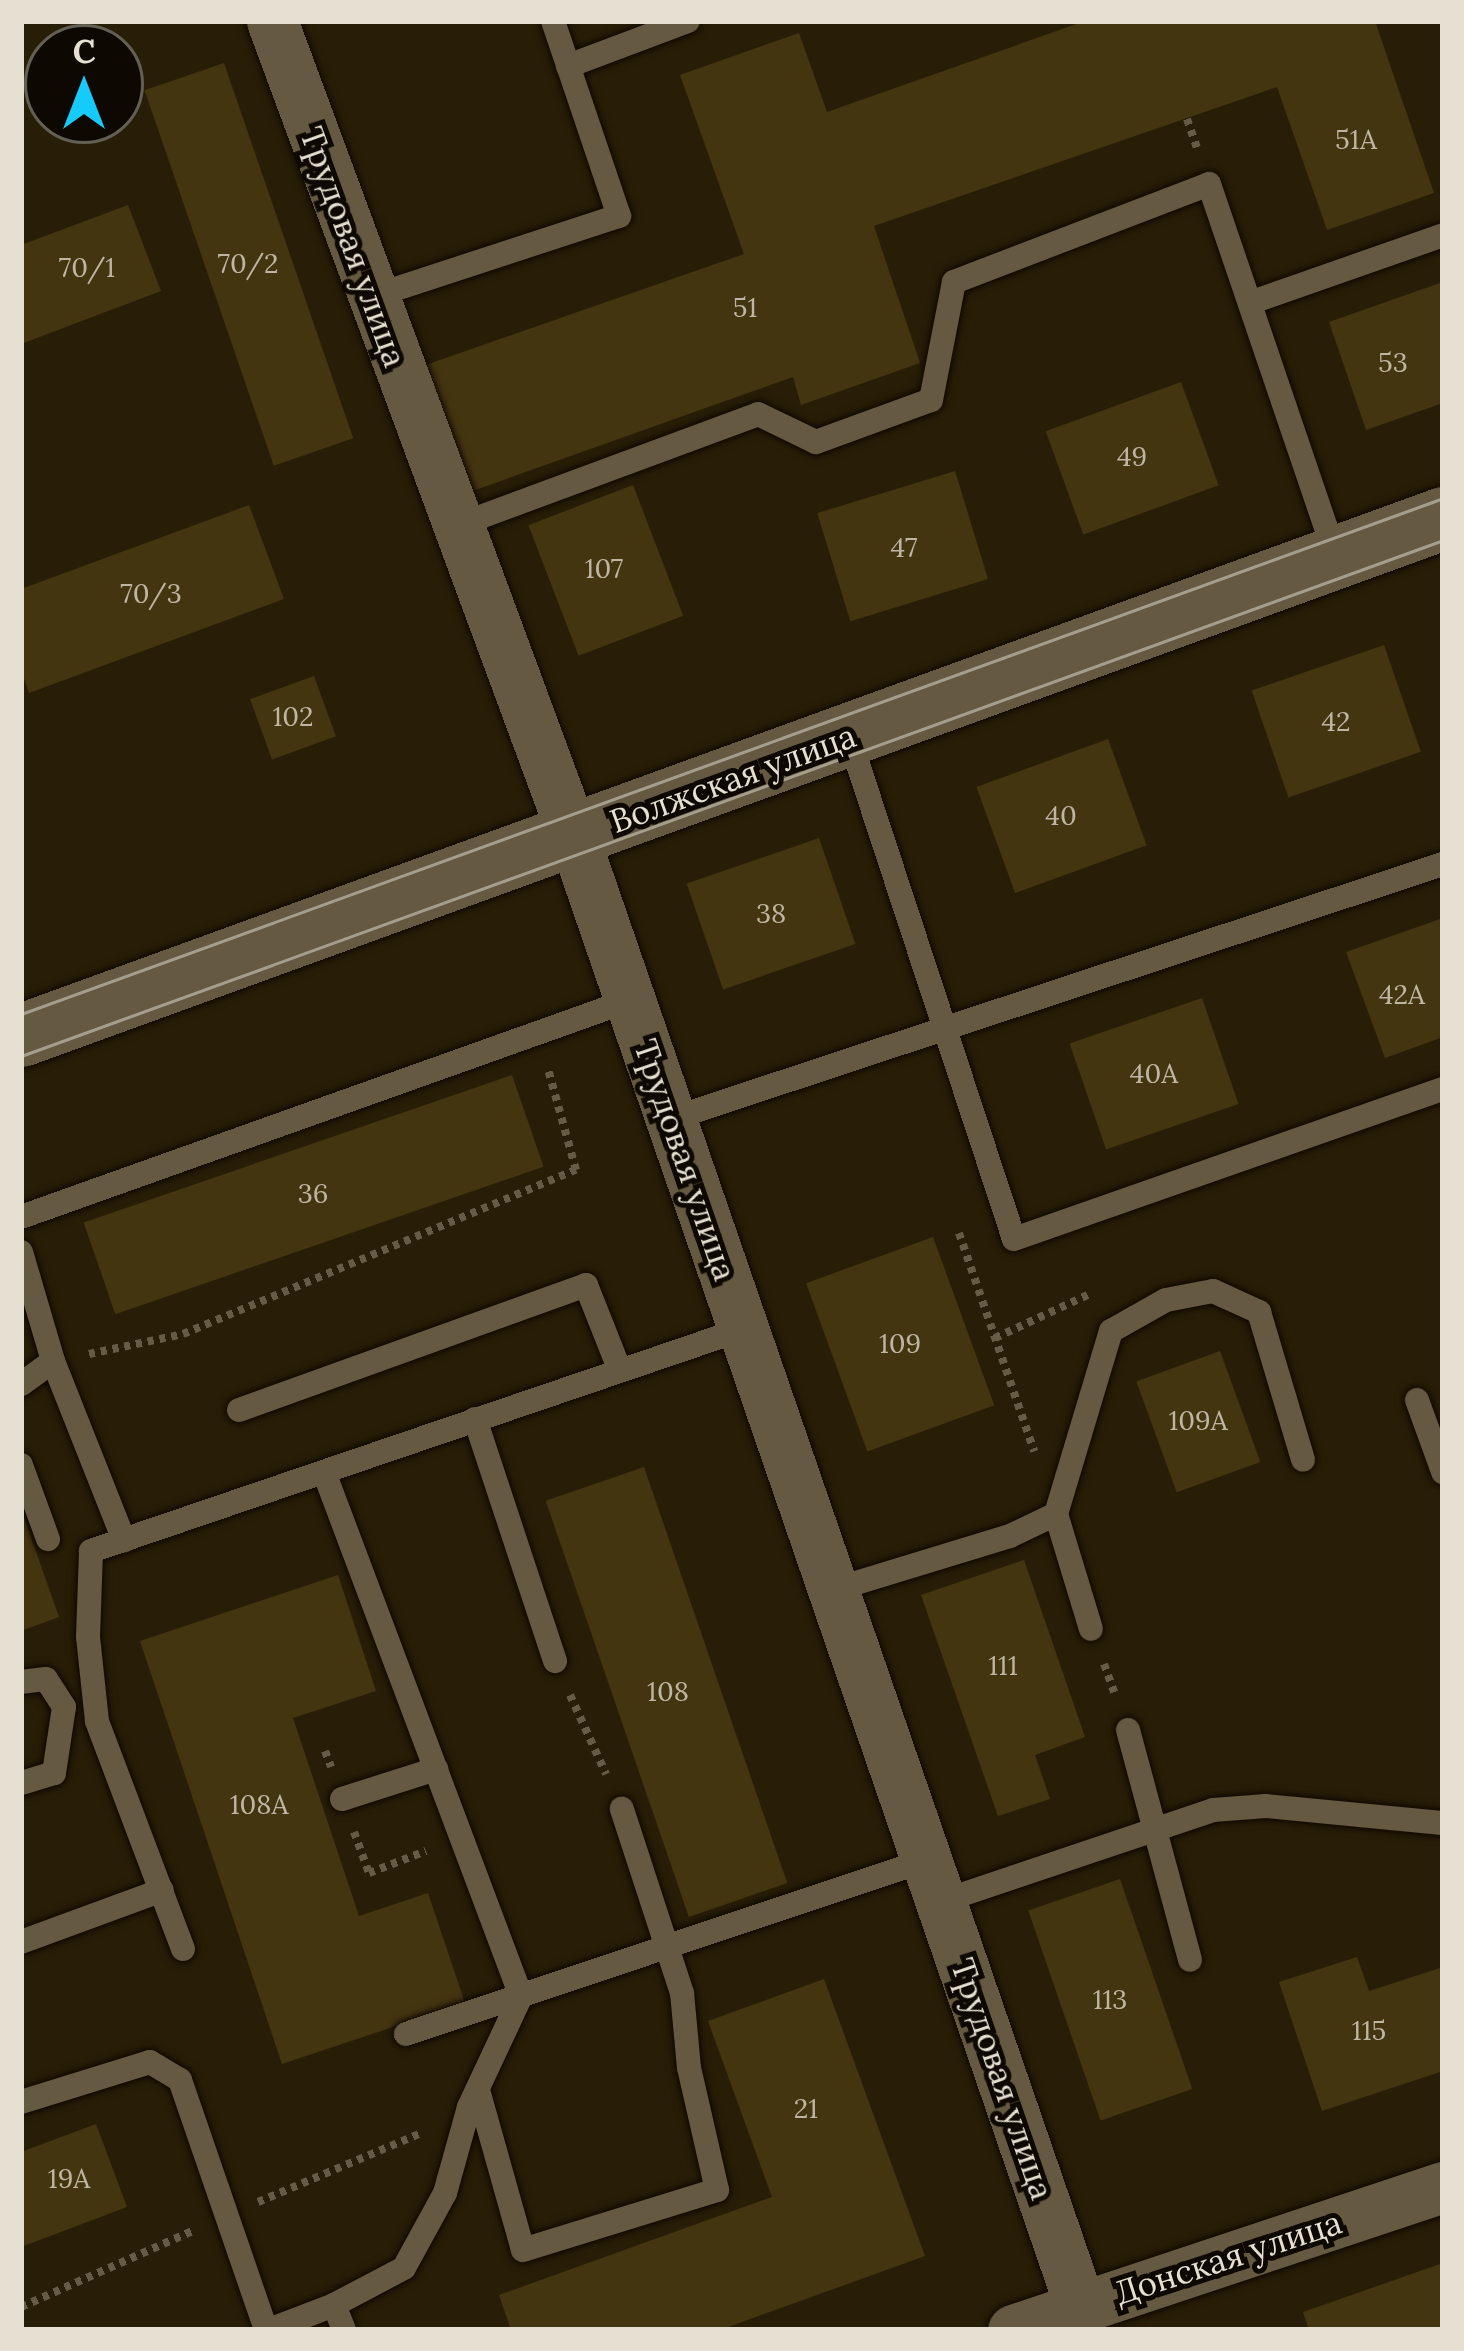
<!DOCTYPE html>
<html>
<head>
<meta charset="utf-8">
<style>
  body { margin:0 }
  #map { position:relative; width:1464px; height:2351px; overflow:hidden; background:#281e07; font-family:Lora,serif }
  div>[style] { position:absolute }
  .building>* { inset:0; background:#443511; transform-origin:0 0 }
  .path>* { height:8px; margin-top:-4px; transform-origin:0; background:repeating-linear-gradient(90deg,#655c48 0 6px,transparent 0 12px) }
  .roads { filter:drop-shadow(0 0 3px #100800) drop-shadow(0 0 3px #100800) }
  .service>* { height:24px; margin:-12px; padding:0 12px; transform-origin:12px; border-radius:12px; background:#655941 }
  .minor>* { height:51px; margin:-25.5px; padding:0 25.5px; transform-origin:25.5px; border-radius:25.5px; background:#655941 }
  .tertiary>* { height:63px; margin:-31.5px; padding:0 31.5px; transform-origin:31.5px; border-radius:31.5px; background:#655941 }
  .tram>* { height:3px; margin:-1.5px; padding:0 1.5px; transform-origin:1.5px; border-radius:1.5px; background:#a59e8d }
  span { translate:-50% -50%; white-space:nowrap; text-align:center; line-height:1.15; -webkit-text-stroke:10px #0d0902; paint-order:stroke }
  .number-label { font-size:27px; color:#beb5a2 }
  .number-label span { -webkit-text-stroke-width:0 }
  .street-label { font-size:33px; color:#e6e0d2 }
  .frame { position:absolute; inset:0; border:24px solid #e6e0d2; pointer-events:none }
  .north { position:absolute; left:24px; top:24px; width:120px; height:120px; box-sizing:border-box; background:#0d0902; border:3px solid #645f55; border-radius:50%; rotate:0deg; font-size:33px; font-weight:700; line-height:48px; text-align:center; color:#e6e0d2 }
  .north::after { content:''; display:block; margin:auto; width:42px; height:54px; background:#16cafb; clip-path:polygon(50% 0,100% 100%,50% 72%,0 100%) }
</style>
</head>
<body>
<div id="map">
  <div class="building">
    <i style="clip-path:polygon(1085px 21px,1375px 21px,1434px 193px,1327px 230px,1277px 87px,874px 226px,920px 363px,801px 405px,793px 377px,464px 494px,420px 367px,744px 254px,680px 75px,799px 33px,827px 112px)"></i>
    <i style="left:224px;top:63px;width:397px;height:84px;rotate:71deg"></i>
    <i style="clip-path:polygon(128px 205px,161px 291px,21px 344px,21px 245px)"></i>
    <i style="clip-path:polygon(1443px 282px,1443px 403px,1366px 430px,1329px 322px)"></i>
    <i style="left:1181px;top:382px;width:110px;height:144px;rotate:70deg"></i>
    <i style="left:955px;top:471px;width:113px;height:144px;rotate:73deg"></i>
    <i style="left:633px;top:485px;width:140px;height:112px;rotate:69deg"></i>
    <i style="clip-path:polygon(249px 505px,284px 599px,29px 693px,21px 670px,21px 589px)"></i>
    <i style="left:1384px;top:645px;width:113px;height:140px;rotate:71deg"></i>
    <i style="left:314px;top:676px;width:64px;height:68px;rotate:70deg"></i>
    <i style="left:1108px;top:739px;width:113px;height:140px;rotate:70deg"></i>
    <i style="left:819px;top:838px;width:112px;height:140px;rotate:71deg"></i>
    <i style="clip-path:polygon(1443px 918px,1443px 1037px,1385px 1058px,1346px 952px)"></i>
    <i style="left:1202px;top:998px;width:112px;height:140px;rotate:71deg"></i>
    <i style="left:512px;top:1075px;width:97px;height:453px;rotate:71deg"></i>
    <i style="left:933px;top:1237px;width:179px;height:135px;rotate:70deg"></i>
    <i style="left:1220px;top:1351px;width:118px;height:89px;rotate:70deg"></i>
    <i style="left:644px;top:1467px;width:440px;height:104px;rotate:71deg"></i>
    <i style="clip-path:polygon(22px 1512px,59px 1617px,21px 1631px,21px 1513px)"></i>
    <i style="clip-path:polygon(1024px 1560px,1085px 1737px,1035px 1755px,1050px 1799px,998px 1816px,921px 1595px)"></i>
    <i style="clip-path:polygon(338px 1575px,376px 1691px,293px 1718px,359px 1916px,428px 1893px,465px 2003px,282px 2064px,140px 1641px)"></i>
    <i style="left:1120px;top:1879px;width:222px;height:97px;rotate:71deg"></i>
    <i style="clip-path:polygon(1357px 1957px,1369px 1991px,1443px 1967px,1443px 2071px,1322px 2111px,1279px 1982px)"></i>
    <i style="clip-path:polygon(824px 1979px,925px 2256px,720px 2330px,511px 2330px,499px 2295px,772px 2197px,708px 2021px)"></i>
    <i style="clip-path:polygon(96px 2124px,127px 2207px,21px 2247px,21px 2152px)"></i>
    <i style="clip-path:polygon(1443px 2263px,1443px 2330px,1309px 2330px,1303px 2312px)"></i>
  </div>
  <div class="path">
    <i style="left:1187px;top:119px;width:34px;rotate:71deg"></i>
    <i style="left:959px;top:1233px;width:231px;rotate:71deg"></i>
    <i style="left:995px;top:1338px;width:107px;rotate:-24.9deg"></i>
    <i style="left:89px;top:1354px;width:96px;rotate:-12deg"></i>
    <i style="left:183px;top:1334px;width:426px;rotate:-22.7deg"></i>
    <i style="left:576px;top:1170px;width:105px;rotate:-105.5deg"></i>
    <i style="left:1104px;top:1664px;width:33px;rotate:70deg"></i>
    <i style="left:570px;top:1695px;width:87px;rotate:65.5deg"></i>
    <i style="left:325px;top:1751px;width:17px;rotate:69deg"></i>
    <i style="left:354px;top:1832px;width:44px;rotate:69.9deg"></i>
    <i style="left:369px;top:1873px;width:61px;rotate:-21.1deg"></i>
    <i style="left:258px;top:2202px;width:177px;rotate:-22.9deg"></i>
    <i style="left:21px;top:2307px;width:190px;rotate:-23.9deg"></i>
  </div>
  <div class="roads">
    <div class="service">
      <i style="left:568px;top:66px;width:128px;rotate:-20.6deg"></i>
      <i style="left:371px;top:297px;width:261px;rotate:-18.1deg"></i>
      <i style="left:619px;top:216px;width:206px;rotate:-108.7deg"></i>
      <i style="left:1255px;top:301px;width:199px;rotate:-19.3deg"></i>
      <i style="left:456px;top:526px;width:322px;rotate:-20.3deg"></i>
      <i style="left:758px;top:414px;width:64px;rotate:25.8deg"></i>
      <i style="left:816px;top:442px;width:122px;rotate:-20.1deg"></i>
      <i style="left:931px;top:400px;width:120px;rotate:-79deg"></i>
      <i style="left:954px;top:282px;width:273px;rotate:-21deg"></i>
      <i style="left:1209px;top:184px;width:394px;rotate:71.2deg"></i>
      <i style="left:849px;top:737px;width:528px;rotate:71.81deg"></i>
      <i style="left:1014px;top:1239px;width:454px;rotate:-19.3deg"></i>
      <i style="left:671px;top:1119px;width:813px;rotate:-18.28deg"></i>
      <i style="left:21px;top:1217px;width:647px;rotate:-19.61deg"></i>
      <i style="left:21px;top:1252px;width:114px;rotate:73.6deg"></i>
      <i style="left:53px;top:1361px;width:39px;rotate:144deg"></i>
      <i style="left:53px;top:1361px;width:193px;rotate:68.4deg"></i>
      <i style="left:1417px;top:1400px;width:77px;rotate:70.1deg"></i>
      <i style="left:239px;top:1410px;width:369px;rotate:-19.8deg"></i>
      <i style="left:586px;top:1285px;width:92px;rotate:68.4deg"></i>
      <i style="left:475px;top:1419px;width:255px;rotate:71.7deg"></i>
      <i style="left:21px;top:1465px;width:79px;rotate:70deg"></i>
      <i style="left:324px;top:1472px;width:560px;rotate:69.4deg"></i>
      <i style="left:521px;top:1996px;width:123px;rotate:115.1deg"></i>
      <i style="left:469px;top:2107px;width:89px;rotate:105.6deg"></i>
      <i style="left:445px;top:2193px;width:85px;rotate:118.7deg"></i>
      <i style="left:404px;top:2268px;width:79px;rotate:152.1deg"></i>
      <i style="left:1056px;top:1514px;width:120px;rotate:73.1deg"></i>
      <i style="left:833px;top:1590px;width:185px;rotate:-17deg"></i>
      <i style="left:1010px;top:1536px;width:51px;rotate:-25.6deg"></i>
      <i style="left:1056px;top:1514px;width:191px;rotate:-73.3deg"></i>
      <i style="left:1111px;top:1331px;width:63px;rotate:-29.4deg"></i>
      <i style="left:1166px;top:1300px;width:48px;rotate:-10.8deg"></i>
      <i style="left:1213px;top:1291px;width:51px;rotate:24.5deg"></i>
      <i style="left:1259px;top:1312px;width:154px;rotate:73.4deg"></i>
      <i style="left:21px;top:1682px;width:25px;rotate:-7deg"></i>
      <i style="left:46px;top:1679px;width:33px;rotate:57deg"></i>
      <i style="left:64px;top:1707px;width:67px;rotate:98.6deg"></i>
      <i style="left:54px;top:1773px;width:34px;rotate:163deg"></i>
      <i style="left:1128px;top:1730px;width:238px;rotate:74.9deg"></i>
      <i style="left:342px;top:1799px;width:99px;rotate:-17.7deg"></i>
      <i style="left:940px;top:1902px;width:288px;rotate:-18.6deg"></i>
      <i style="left:1213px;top:1810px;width:53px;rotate:-4.3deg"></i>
      <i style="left:1266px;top:1806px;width:178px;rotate:5.5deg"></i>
      <i style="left:21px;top:1942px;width:150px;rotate:-20.2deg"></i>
      <i style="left:183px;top:1949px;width:244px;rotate:-110.7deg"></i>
      <i style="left:97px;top:1721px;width:84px;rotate:-96.1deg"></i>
      <i style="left:88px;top:1637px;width:86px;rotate:-88deg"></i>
      <i style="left:91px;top:1551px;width:689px;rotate:-18.8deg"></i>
      <i style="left:406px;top:2034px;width:548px;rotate:-18.5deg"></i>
      <i style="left:478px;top:2090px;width:166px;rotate:74.3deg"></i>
      <i style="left:523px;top:2250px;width:203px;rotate:-17.2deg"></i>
      <i style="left:717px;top:2190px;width:125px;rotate:-102.9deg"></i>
      <i style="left:689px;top:2068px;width:75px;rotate:-95.3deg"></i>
      <i style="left:682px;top:1993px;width:194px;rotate:-108.1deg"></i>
      <i style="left:21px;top:2102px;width:135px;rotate:-17.2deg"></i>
      <i style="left:150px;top:2062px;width:35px;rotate:31deg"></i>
      <i style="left:180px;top:2080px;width:264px;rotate:71deg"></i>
      <i style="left:269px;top:2330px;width:70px;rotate:-21deg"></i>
      <i style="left:334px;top:2305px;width:27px;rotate:68deg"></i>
    </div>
    <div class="minor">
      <i style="left:272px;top:21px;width:871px;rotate:69.71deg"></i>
      <i style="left:574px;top:838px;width:1553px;rotate:70.98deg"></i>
      <i style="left:1013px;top:2330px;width:453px;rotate:-18.4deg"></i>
    </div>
    <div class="tertiary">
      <i style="left:21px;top:1035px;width:1513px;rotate:-19.98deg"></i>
    </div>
  </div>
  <div class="tram">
    <i style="left:21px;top:1014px;width:1513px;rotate:-19.94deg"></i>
    <i style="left:21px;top:1056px;width:1513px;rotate:-19.94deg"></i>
  </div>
  <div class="number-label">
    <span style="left:1356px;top:140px">51А</span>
    <span style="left:248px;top:264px">70/2</span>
    <span style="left:87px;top:268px">70/1</span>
    <span style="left:745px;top:308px">51</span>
    <span style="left:1393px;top:363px">53</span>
    <span style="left:1132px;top:457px">49</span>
    <span style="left:904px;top:548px">47</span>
    <span style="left:604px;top:569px">107</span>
    <span style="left:151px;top:594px">70/3</span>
    <span style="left:293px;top:717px">102</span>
    <span style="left:1336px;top:722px">42</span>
    <span style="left:1061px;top:816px">40</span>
    <span style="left:771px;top:914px">38</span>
    <span style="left:1402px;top:995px">42А</span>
    <span style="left:1154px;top:1074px">40А</span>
    <span style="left:313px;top:1194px">36</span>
    <span style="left:900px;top:1344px">109</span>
    <span style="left:1198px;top:1421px">109А</span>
    <span style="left:1003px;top:1666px">111</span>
    <span style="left:668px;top:1692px">108</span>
    <span style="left:259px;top:1805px">108А</span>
    <span style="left:1110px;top:2000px">113</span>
    <span style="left:1369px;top:2031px">115</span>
    <span style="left:806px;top:2109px">21</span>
    <span style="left:69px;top:2179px">19А</span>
  </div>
  <div class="street-label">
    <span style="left:353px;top:247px;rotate:70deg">Трудовая улица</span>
    <span style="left:733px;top:779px;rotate:-20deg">Волжская улица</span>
    <span style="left:685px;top:1160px;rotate:71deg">Трудовая улица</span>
    <span style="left:1002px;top:2079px;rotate:71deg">Трудовая улица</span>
    <span style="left:1228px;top:2258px;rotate:-18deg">Донская улица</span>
  </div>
  <div class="frame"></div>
  <div class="north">С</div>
</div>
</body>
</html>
